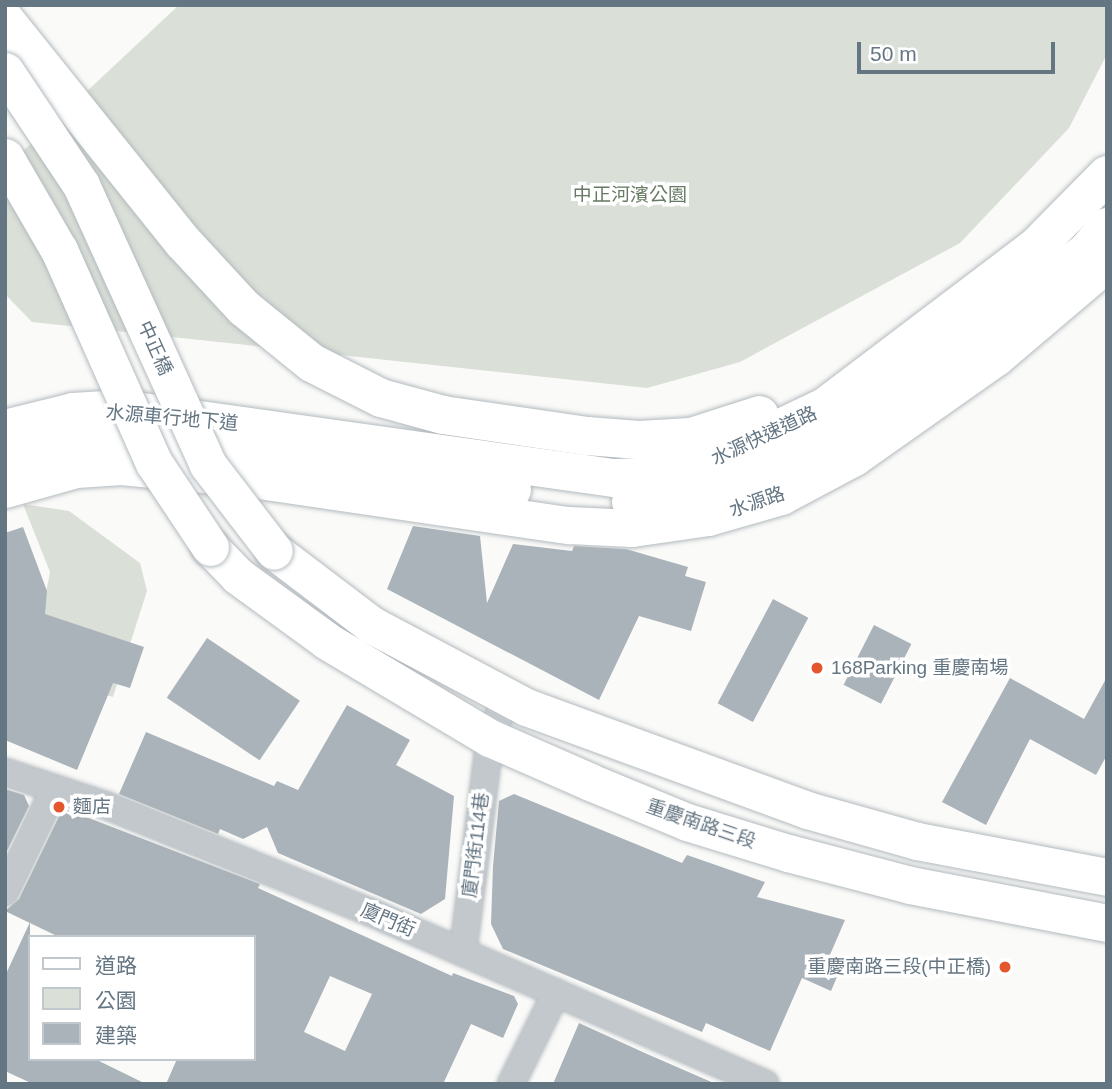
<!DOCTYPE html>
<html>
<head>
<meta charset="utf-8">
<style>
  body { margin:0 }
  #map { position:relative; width:1112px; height:1089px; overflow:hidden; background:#fafaf8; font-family:Helvetica,"Noto Sans TC",sans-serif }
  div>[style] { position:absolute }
  .green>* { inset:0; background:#dadfd7 }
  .pier>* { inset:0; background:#fafaf8 }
  .building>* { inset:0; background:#aab3b9; transform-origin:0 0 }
  .roads { filter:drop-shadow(0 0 2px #b3babf) drop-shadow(0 0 2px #b3babf) }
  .street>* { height:26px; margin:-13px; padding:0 13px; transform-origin:13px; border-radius:13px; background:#c3c8cc }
  .secondary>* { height:37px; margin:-18.5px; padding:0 18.5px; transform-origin:18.5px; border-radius:18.5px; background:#fff }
  .highway>* { height:38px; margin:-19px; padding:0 19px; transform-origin:19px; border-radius:19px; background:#fff }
  .bridges { filter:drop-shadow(0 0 2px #b3babf) drop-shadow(0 0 2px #b3babf) }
  .secondary-bridge>* { height:37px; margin:-18.5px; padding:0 18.5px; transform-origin:18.5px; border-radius:18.5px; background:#fff }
  .dots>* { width:19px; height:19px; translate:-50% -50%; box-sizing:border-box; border:4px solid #fff; border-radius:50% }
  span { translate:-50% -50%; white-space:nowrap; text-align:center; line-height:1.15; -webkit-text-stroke:7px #fff; paint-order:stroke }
  .park-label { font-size:19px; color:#687a64 }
  .street-label { font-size:19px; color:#657683 }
  .poi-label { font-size:19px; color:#657683 }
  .left { translate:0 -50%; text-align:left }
  .right { translate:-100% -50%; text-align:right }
  .frame { position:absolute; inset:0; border:7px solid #657683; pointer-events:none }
  .legend { position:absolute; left:28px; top:935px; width:228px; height:126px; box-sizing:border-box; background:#fff; border:2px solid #c1c8cd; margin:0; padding:9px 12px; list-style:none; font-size:21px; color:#657683 }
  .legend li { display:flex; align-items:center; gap:14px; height:35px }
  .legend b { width:35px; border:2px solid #c1c8cd }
  .scale { position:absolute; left:857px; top:42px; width:198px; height:32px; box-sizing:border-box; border:4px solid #657683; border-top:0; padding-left:9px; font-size:21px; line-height:24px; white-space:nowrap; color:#657683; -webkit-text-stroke:5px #fff; paint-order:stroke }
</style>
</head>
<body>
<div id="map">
  <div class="green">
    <i style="clip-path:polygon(179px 5px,1107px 5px,1107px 54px,1069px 128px,960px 243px,740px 362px,647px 388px,32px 322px,5px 294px,5px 168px)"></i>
    <i style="clip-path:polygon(23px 504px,69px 511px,140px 563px,147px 591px,113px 697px,31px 671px,50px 572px)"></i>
  </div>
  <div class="pier">
    <i style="clip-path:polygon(5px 5px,94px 5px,125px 44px,5px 137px)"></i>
  </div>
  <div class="building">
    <i style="clip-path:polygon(413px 526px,480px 536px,487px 603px,513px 544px,572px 551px,574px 546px,626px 549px,688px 567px,685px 576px,706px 582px,691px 631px,639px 616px,599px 700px,387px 589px)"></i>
    <i style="clip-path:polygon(23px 527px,47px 591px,45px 614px,144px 647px,130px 688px,113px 683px,77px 770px,5px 740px,5px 533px)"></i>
    <i style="left:773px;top:599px;width:40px;height:118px;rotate:28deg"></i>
    <i style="left:874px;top:625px;width:42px;height:67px;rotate:27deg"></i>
    <i style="left:207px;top:638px;width:112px;height:72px;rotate:34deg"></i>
    <i style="clip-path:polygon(1107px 677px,1107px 755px,1096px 775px,1030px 739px,986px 825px,942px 802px,1010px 678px,1084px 719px)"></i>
    <i style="clip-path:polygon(347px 705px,410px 740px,396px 765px,454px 796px,445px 899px,421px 914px,278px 853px,267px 827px,243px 839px,220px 829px,218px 834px,119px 794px,146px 732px,274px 786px,277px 781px,298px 790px)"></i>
    <i style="clip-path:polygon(5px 789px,24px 795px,29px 806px,5px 855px)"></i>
    <i style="clip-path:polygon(514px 794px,682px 863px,687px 855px,765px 882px,757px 897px,845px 920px,829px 957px,843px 963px,831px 991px,802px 978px,770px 1051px,706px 1023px,702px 1032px,503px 949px,491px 924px,493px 866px,499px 801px)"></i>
    <i style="clip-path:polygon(evenodd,63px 808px,260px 884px,258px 888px,452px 976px,453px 973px,514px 996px,518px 1004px,503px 1038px,471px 1024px,443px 1084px,166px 1084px,177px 1059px,254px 1059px,254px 937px,59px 937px,5px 911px,19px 899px,63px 808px,330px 976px,372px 994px,345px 1051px,304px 1032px,330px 976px)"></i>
    <i style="clip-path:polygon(30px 922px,30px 1059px,95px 1059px,146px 1084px,33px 1084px,5px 1071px,5px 976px)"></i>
    <i style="clip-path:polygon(579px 1023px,647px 1054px,716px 1084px,553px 1084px)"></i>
  </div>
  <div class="roads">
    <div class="street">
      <i style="left:5px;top:772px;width:105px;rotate:18.3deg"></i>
      <i style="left:105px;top:805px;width:286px;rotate:22deg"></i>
      <i style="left:370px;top:912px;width:431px;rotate:23.5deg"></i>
      <i style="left:5px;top:892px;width:115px;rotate:-64.3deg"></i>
      <i style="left:463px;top:952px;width:216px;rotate:-82.8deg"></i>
      <i style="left:490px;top:738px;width:42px;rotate:-67.7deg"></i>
      <i style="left:511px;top:1084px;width:102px;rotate:-63.7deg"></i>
    </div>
    <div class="secondary">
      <i style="left:5px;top:489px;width:74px;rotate:-15.7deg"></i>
      <i style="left:76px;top:469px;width:45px;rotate:-3.8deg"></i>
      <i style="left:121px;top:466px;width:125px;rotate:5.5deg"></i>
      <i style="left:245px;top:478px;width:327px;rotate:8.3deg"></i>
      <i style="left:569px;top:525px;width:63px;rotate:2.7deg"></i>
      <i style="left:632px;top:528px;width:77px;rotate:-8.2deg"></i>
      <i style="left:708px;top:517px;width:76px;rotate:-16deg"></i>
      <i style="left:781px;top:496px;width:83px;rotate:-28.1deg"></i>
      <i style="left:854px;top:457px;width:174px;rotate:-35.2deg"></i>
      <i style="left:996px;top:357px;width:145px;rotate:-40.3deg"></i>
      <i style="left:210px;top:547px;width:40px;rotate:46deg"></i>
      <i style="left:238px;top:576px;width:110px;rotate:36.1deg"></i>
      <i style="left:327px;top:641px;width:190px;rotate:30.8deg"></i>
      <i style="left:490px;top:738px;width:109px;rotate:23.7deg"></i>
      <i style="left:590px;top:782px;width:105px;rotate:22.4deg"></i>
      <i style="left:687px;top:822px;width:106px;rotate:17.1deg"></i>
      <i style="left:788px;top:853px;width:126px;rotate:14.7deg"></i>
      <i style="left:910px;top:885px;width:201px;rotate:10.9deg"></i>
      <i style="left:274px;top:551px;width:121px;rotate:37.2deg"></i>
      <i style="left:370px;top:624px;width:177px;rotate:28deg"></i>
      <i style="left:526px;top:707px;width:299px;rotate:20.1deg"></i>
      <i style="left:807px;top:810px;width:114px;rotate:15.7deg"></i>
      <i style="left:917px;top:841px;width:193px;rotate:10.7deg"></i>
    </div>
    <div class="highway">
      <i style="left:5px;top:20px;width:285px;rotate:51.3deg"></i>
      <i style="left:183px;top:242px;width:90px;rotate:47.3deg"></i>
      <i style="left:244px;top:308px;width:87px;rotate:39deg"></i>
      <i style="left:312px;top:363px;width:77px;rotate:26.9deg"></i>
      <i style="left:381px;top:398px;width:64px;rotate:15.3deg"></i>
      <i style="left:443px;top:415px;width:146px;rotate:8.3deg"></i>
      <i style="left:587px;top:436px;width:52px;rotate:4.4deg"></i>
      <i style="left:639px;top:440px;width:52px;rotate:-3.3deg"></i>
      <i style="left:691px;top:437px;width:72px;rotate:-17.7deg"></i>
      <i style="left:5px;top:429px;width:70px;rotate:-14deg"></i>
      <i style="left:73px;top:412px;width:49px;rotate:-3.5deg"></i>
      <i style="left:122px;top:409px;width:498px;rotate:8deg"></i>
      <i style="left:615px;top:478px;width:37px;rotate:-2deg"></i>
      <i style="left:652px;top:477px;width:48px;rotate:-12deg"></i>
      <i style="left:699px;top:467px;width:140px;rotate:-25.5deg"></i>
      <i style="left:825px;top:407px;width:265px;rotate:-37.2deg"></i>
      <i style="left:1036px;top:247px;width:101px;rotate:-45.4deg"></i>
      <i style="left:5px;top:465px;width:94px;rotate:-14.2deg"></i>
      <i style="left:96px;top:442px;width:41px"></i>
      <i style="left:137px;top:442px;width:378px;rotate:7.3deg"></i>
      <i style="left:631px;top:502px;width:62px;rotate:-4.6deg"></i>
      <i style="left:693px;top:497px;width:111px;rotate:-20.1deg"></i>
      <i style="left:797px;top:459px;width:291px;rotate:-34.8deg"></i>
      <i style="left:1036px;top:293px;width:67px;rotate:-39.6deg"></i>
      <i style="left:1088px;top:250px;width:30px;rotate:-50deg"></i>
    </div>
  </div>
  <div class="bridges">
    <div class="secondary-bridge">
      <i style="left:5px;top:71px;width:137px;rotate:56.3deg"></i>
      <i style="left:81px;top:185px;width:307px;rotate:65.6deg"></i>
      <i style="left:208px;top:465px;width:108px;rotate:52.5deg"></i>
      <i style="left:5px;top:157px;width:108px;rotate:59.9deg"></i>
      <i style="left:59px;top:250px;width:233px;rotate:66deg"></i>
      <i style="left:154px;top:463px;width:101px;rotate:56.3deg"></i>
    </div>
  </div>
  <div class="dots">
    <i style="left:817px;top:668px;background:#e4572e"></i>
    <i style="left:59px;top:807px;background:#e4572e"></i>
    <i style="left:1005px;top:967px;background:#e4572e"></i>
  </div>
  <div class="park-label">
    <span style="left:630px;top:195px">中正河濱公園</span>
  </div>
  <div class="street-label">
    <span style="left:155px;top:348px;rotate:66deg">中正橋</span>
    <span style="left:172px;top:418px;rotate:5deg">水源車行地下道</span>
    <span style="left:764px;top:436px;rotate:-25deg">水源快速道路</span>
    <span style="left:757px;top:502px;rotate:-19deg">水源路</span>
    <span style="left:701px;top:824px;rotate:19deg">重慶南路三段</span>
    <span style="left:476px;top:845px;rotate:-83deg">廈門街114巷</span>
    <span style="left:388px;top:920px;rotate:23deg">廈門街</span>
  </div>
  <div class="poi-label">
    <span class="left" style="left:831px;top:668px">168Parking 重慶南場</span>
    <span class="left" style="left:73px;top:807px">麵店</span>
    <span class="right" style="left:991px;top:967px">重慶南路三段(中正橋)</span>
  </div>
  <div class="frame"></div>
  <ul class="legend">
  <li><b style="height:9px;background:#fff"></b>道路</li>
  <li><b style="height:19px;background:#dadfd7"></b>公園</li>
  <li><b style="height:19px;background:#aab3b9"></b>建築</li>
  </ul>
  <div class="scale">50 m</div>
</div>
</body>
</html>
